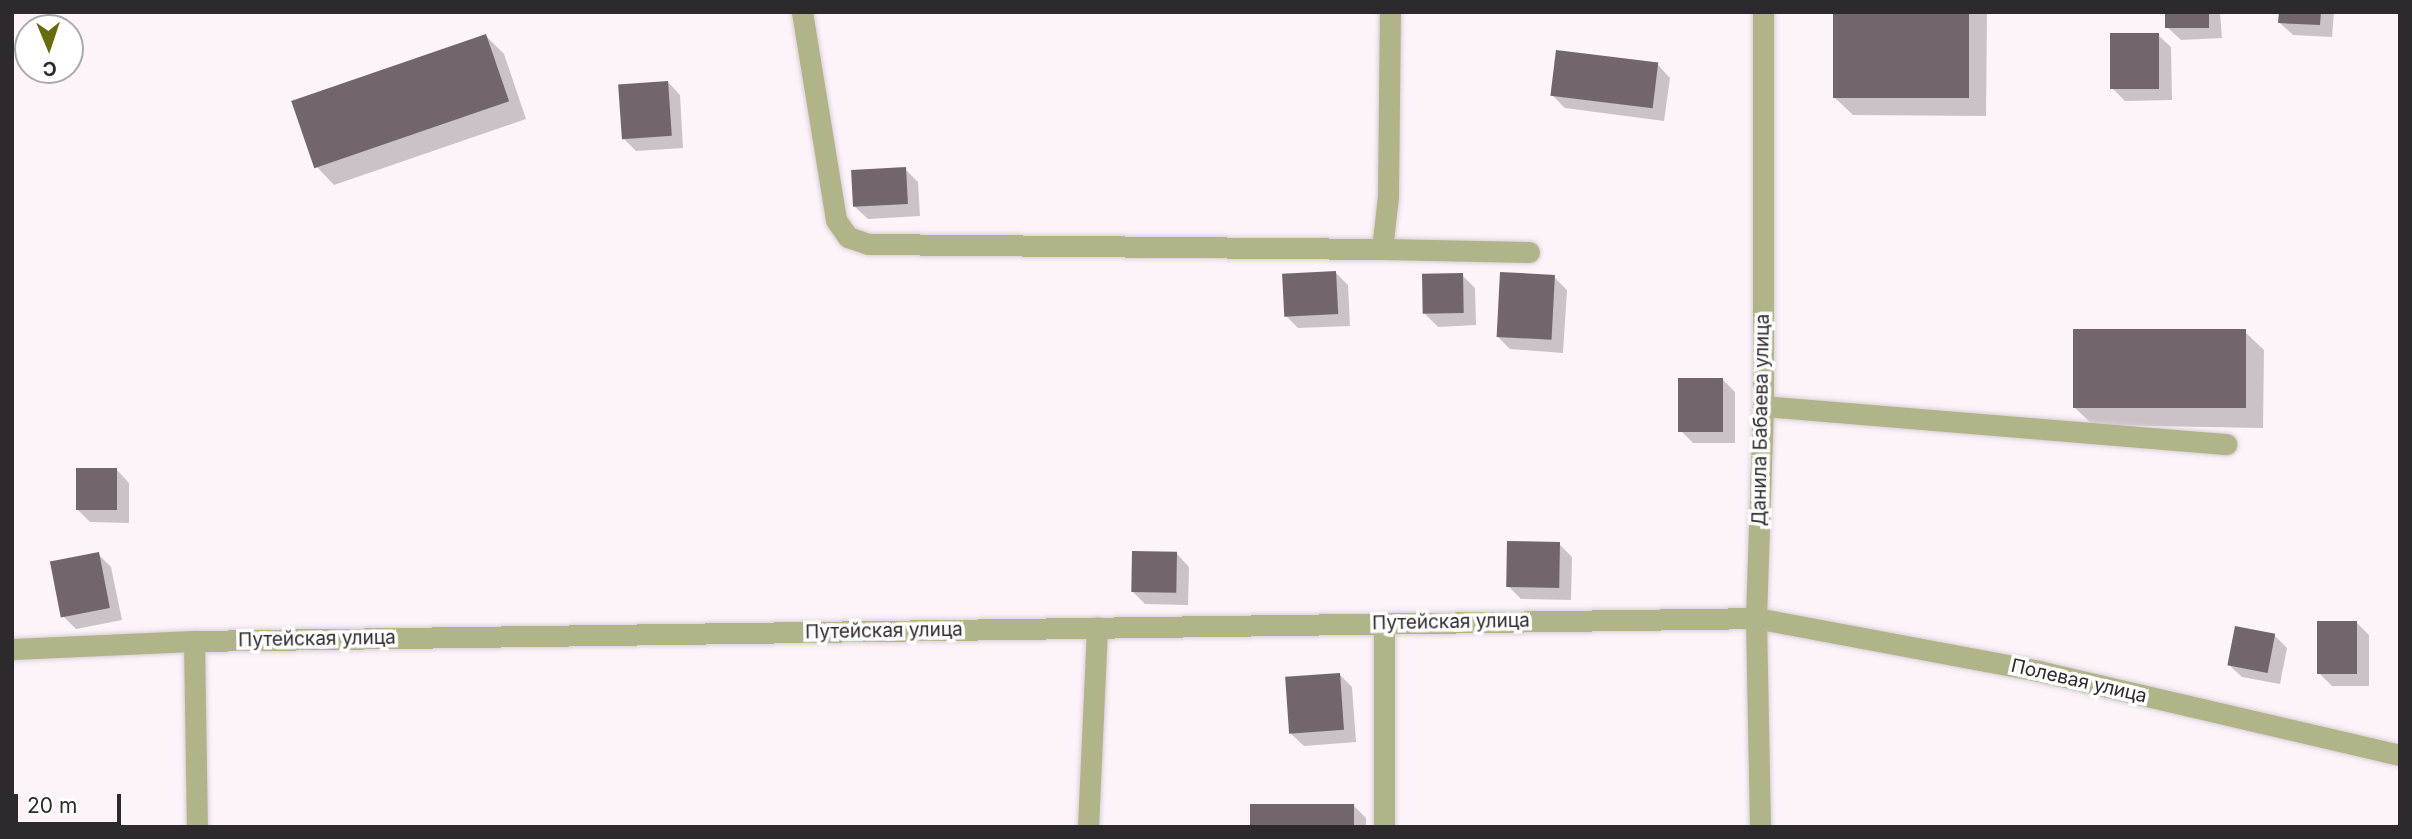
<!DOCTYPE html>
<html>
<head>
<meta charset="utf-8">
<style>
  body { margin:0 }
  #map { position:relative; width:2412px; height:839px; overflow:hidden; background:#fdf3fa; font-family:Inter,sans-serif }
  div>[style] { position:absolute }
  .shadow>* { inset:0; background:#0003 }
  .building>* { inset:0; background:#71666e; transform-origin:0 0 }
  .roads { filter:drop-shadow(0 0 2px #d8cfd5) drop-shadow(0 0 2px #d8cfd5) }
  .minor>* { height:21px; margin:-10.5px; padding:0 10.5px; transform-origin:10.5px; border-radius:10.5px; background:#b0b488 }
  span { translate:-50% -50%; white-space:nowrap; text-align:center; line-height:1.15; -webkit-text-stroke:7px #fff; paint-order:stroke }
  .street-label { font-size:19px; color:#2e292c }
  .frame { position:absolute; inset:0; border:14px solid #2e292c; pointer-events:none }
  .north { position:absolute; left:14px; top:14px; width:70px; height:70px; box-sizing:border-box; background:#fff; border:2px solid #aba9ab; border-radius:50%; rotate:178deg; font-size:19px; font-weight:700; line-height:28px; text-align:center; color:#2e292c }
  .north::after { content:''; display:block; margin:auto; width:24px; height:32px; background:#676b0e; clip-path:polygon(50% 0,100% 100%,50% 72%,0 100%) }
  .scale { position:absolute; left:14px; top:794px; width:107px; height:32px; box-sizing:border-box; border:4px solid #2e292c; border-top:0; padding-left:9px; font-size:21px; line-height:24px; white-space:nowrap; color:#2e292c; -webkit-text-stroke:5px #fff; paint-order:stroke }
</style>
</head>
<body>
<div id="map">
  <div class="shadow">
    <i style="clip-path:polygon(1835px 12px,1987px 12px,1986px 116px,1853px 115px,1834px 97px)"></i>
    <i style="clip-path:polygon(2167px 12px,2220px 12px,2222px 38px,2181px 40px,2168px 28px)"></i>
    <i style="clip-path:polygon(2281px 12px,2334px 12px,2332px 37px,2293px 35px,2280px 23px)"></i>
    <i style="clip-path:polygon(2158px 35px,2171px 47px,2172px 100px,2125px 101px,2112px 88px)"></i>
    <i style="clip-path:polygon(486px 36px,504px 54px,526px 119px,334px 185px,316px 166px)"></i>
    <i style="clip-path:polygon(1658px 65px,1670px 78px,1664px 121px,1565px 108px,1552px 95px)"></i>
    <i style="clip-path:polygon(668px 82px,680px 95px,683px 148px,636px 151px,623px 138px)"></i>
    <i style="clip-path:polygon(905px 169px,918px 182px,920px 216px,868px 219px,855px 207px)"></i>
    <i style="clip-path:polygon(1336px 273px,1348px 285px,1350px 326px,1298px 328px,1285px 315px)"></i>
    <i style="clip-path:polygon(1462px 275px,1475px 288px,1476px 325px,1438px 327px,1425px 314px)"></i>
    <i style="clip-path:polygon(1554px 277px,1567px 290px,1563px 353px,1510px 349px,1497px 336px)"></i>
    <i style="clip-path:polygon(2245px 332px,2264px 350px,2263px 428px,2093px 425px,2074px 407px)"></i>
    <i style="clip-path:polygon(1722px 379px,1735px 392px,1735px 443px,1693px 443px,1681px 431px)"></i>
    <i style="clip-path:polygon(117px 470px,129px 483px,129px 523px,90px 522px,78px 510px)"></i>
    <i style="clip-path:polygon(1559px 544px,1572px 557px,1571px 600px,1521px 599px,1508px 586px)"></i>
    <i style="clip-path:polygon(98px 554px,111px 567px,122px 620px,76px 629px,63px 616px)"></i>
    <i style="clip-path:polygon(1177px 554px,1189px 567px,1188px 605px,1145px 604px,1132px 591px)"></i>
    <i style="clip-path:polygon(2356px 622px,2369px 635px,2369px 686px,2332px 686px,2319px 673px)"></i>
    <i style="clip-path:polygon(2274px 635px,2287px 648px,2280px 684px,2242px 677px,2229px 665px)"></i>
    <i style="clip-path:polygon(1339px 674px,1352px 687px,1356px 742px,1304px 746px,1291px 734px)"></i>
    <i style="clip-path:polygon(1353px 805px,1366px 818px,1366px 827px,1252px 827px)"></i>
  </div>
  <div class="building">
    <i style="left:1833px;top:12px;width:136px;height:86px"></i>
    <i style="left:2165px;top:12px;width:44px;height:16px"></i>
    <i style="clip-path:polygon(2279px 12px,2321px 12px,2320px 25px,2278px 23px)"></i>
    <i style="left:2110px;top:33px;width:49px;height:56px"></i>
    <i style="left:486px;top:34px;width:71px;height:206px;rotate:71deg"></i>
    <i style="left:1556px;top:50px;width:103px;height:46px;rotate:7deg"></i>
    <i style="left:668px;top:81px;width:55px;height:50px;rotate:86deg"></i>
    <i style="left:906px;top:167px;width:37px;height:55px;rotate:87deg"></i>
    <i style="left:1336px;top:271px;width:43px;height:54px;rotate:87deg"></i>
    <i style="left:1500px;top:272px;width:55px;height:65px;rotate:3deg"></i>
    <i style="left:1463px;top:273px;width:40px;height:41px;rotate:89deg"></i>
    <i style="left:2073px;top:329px;width:173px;height:79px"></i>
    <i style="left:1678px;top:378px;width:45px;height:54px"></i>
    <i style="left:76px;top:468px;width:41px;height:42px"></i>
    <i style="left:1507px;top:541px;width:53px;height:46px;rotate:1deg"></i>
    <i style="left:1132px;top:551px;width:45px;height:41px;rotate:1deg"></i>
    <i style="left:99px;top:552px;width:57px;height:50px;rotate:79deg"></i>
    <i style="left:2317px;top:621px;width:40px;height:53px"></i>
    <i style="left:2235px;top:626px;width:41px;height:40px;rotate:11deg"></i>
    <i style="left:1340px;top:673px;width:57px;height:55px;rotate:86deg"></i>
    <i style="left:1354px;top:804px;width:23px;height:104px;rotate:90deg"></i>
  </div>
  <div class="roads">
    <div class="minor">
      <i style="left:802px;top:12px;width:211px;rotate:80.7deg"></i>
      <i style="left:836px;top:220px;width:21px;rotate:55deg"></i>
      <i style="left:848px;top:237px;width:21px;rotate:19deg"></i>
      <i style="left:868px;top:244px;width:514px;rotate:0.56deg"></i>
      <i style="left:1382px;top:249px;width:53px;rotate:-83.5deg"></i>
      <i style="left:1388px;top:196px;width:184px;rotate:-89.4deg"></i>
      <i style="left:1382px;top:249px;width:147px;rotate:1.2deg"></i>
      <i style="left:1763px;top:406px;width:465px;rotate:4.7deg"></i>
      <i style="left:194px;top:641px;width:186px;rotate:89.1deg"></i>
      <i style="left:12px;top:649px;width:182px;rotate:-2.5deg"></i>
      <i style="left:194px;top:641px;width:1562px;rotate:-0.84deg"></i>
      <i style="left:1756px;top:618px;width:288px;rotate:10.6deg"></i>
      <i style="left:2039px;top:671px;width:371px;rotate:13.1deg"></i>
      <i style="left:1088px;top:827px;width:200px;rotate:-87.4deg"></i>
      <i style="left:1384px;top:827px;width:204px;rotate:-90deg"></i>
      <i style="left:1760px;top:827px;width:209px;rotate:-91.1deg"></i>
      <i style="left:1756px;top:618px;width:212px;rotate:-88.1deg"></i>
      <i style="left:1763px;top:406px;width:394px;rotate:-90deg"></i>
    </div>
  </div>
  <div class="street-label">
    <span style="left:1761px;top:420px;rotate:-89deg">Данила Бабаева улица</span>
    <span style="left:1451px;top:622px;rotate:-1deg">Путейская улица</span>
    <span style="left:884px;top:631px;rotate:-1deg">Путейская улица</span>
    <span style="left:317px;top:639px;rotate:-1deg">Путейская улица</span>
    <span style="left:2079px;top:681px;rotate:13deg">Полевая улица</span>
  </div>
  <div class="frame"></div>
  <div class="north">С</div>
  <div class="scale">20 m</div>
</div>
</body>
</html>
